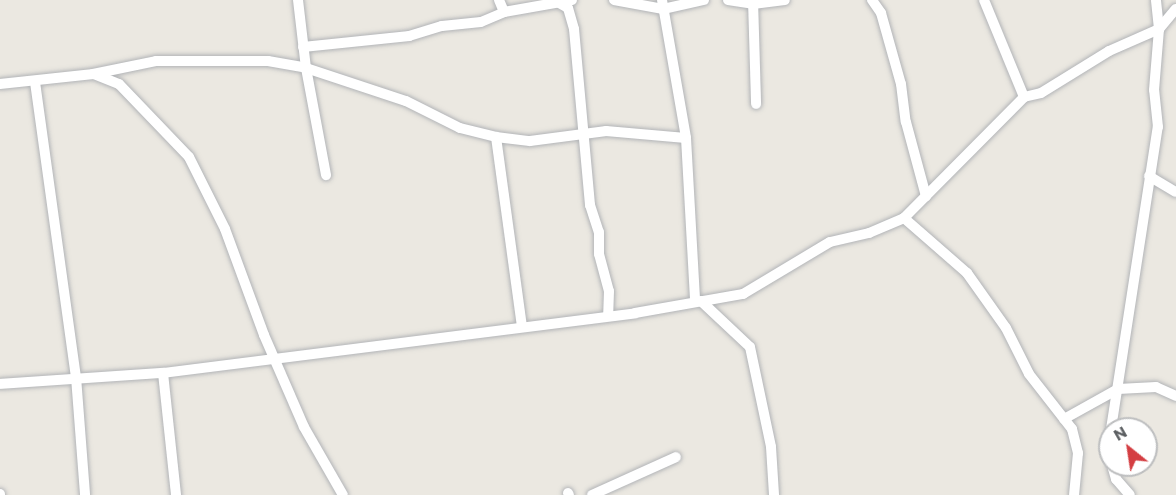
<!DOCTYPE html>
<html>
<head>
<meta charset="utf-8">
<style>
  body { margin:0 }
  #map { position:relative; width:1176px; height:495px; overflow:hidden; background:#ebe8e1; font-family:Commissioner,sans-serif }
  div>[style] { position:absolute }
  .roads { filter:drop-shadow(0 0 2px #b2b4b7) drop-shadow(0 0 2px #b2b4b7) }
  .minor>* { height:10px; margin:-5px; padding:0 5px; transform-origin:5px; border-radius:5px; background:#fff }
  span { translate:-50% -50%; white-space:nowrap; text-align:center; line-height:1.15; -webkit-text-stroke:4.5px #fff; paint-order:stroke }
  .north { position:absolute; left:1098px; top:417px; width:60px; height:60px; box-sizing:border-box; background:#fff; border:2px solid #bdbebf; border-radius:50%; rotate:330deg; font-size:16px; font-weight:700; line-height:24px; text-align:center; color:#5a5d60 }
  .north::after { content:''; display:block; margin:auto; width:21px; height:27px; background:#d43e42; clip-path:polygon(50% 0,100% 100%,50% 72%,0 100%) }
</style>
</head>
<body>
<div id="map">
  <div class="roads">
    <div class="minor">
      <i style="left:298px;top:0;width:68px;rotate:83.3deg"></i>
      <i style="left:306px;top:68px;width:109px;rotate:79.4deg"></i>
      <i style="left:499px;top:0;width:13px;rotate:67deg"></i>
      <i style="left:504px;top:12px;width:69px;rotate:-10deg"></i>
      <i style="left:614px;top:0;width:50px;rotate:10.4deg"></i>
      <i style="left:663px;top:9px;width:42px;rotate:-12.4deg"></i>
      <i style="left:662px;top:0;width:140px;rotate:80.1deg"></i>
      <i style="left:686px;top:138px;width:162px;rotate:86.8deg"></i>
      <i style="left:728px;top:0;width:25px;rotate:9deg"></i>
      <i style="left:753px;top:4px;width:32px;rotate:-7deg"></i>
      <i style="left:753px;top:0;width:104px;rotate:88.3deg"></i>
      <i style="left:872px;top:0;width:16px;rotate:55deg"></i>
      <i style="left:881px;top:13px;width:74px;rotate:74.3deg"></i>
      <i style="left:901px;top:84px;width:38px;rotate:83deg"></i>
      <i style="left:906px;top:122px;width:77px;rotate:74.9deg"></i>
      <i style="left:984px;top:0;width:105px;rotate:67.6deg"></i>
      <i style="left:559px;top:3px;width:10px;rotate:29deg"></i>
      <i style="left:568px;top:8px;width:22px;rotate:74deg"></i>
      <i style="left:574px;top:29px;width:177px;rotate:84.8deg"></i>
      <i style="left:590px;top:205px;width:28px;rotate:72deg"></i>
      <i style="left:599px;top:232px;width:22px;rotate:90deg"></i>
      <i style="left:599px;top:254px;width:38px;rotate:75deg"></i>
      <i style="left:609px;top:291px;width:25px;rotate:92deg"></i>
      <i style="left:303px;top:47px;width:107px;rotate:-5.9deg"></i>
      <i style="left:409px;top:36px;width:34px;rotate:-17deg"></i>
      <i style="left:442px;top:26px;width:39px;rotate:-6deg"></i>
      <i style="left:481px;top:22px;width:25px;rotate:-23deg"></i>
      <i style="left:94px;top:74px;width:27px;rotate:22deg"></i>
      <i style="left:119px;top:84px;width:101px;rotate:46.2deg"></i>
      <i style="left:189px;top:157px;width:80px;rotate:63.4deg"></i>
      <i style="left:225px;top:229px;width:113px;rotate:69.8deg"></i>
      <i style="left:264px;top:335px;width:100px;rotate:66.5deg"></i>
      <i style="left:304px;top:427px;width:78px;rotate:60.2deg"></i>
      <i style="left:35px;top:82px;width:298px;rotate:82.1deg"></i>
      <i style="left:76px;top:377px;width:118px;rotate:85.6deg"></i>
      <i style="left:0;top:84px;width:94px;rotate:-6.1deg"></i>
      <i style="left:93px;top:74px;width:64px;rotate:-11.7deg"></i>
      <i style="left:156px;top:61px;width:112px"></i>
      <i style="left:268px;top:61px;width:39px;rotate:10deg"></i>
      <i style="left:306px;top:68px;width:105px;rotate:18.3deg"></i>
      <i style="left:406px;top:101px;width:60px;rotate:26.6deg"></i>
      <i style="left:460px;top:128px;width:37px;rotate:14deg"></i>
      <i style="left:496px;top:137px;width:34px;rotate:7deg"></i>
      <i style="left:530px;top:141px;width:77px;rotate:-7.5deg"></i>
      <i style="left:606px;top:131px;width:80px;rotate:5deg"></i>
      <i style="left:496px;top:137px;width:191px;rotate:82.2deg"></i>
      <i style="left:1149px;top:176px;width:31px;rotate:31deg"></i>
      <i style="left:904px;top:218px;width:84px;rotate:41.1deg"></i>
      <i style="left:967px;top:273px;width:67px;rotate:54.7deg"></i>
      <i style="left:1006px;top:328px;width:51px;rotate:63.4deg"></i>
      <i style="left:1029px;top:374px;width:70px;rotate:52deg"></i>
      <i style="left:1072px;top:429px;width:25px;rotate:76deg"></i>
      <i style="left:1078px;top:453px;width:42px;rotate:95.4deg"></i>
      <i style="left:701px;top:301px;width:67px;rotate:43.2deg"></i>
      <i style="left:750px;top:347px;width:102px;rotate:78.1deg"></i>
      <i style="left:771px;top:447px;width:48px;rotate:86.4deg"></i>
      <i style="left:163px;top:373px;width:123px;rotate:83.9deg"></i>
      <i style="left:0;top:384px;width:163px;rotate:-3.9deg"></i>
      <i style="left:163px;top:373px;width:476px;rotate:-7.2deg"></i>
      <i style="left:635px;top:313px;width:110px;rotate:-10deg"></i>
      <i style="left:743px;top:294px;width:101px;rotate:-30.9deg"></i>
      <i style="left:830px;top:242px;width:40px;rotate:-13deg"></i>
      <i style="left:869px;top:233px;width:38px;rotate:-23deg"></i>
      <i style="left:904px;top:218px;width:170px;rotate:-45.2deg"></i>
      <i style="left:1024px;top:97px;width:17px;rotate:-13deg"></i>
      <i style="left:1041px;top:93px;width:80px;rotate:-31.7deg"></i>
      <i style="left:1109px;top:51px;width:55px;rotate:-23.7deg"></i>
      <i style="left:1159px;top:29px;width:26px;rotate:-50deg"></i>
      <i style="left:1064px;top:419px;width:62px;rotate:-29.1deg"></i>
      <i style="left:1118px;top:389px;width:38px;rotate:-3deg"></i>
      <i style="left:1156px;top:387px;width:22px;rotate:24deg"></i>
      <i style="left:1111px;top:429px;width:306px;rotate:-81.2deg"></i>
      <i style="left:1158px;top:127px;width:37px;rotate:-96deg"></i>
      <i style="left:1154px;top:90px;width:61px;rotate:-85.3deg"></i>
      <i style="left:1159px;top:29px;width:29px;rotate:-96deg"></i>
      <i style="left:1112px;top:465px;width:15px;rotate:74deg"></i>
      <i style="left:1116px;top:479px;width:21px;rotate:49deg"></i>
      <i style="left:568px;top:493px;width:2px;rotate:63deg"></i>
      <i style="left:0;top:494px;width:1px;rotate:90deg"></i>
      <i style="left:592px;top:495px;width:92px;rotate:-24.3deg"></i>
    </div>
  </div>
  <div class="north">N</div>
</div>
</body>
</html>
